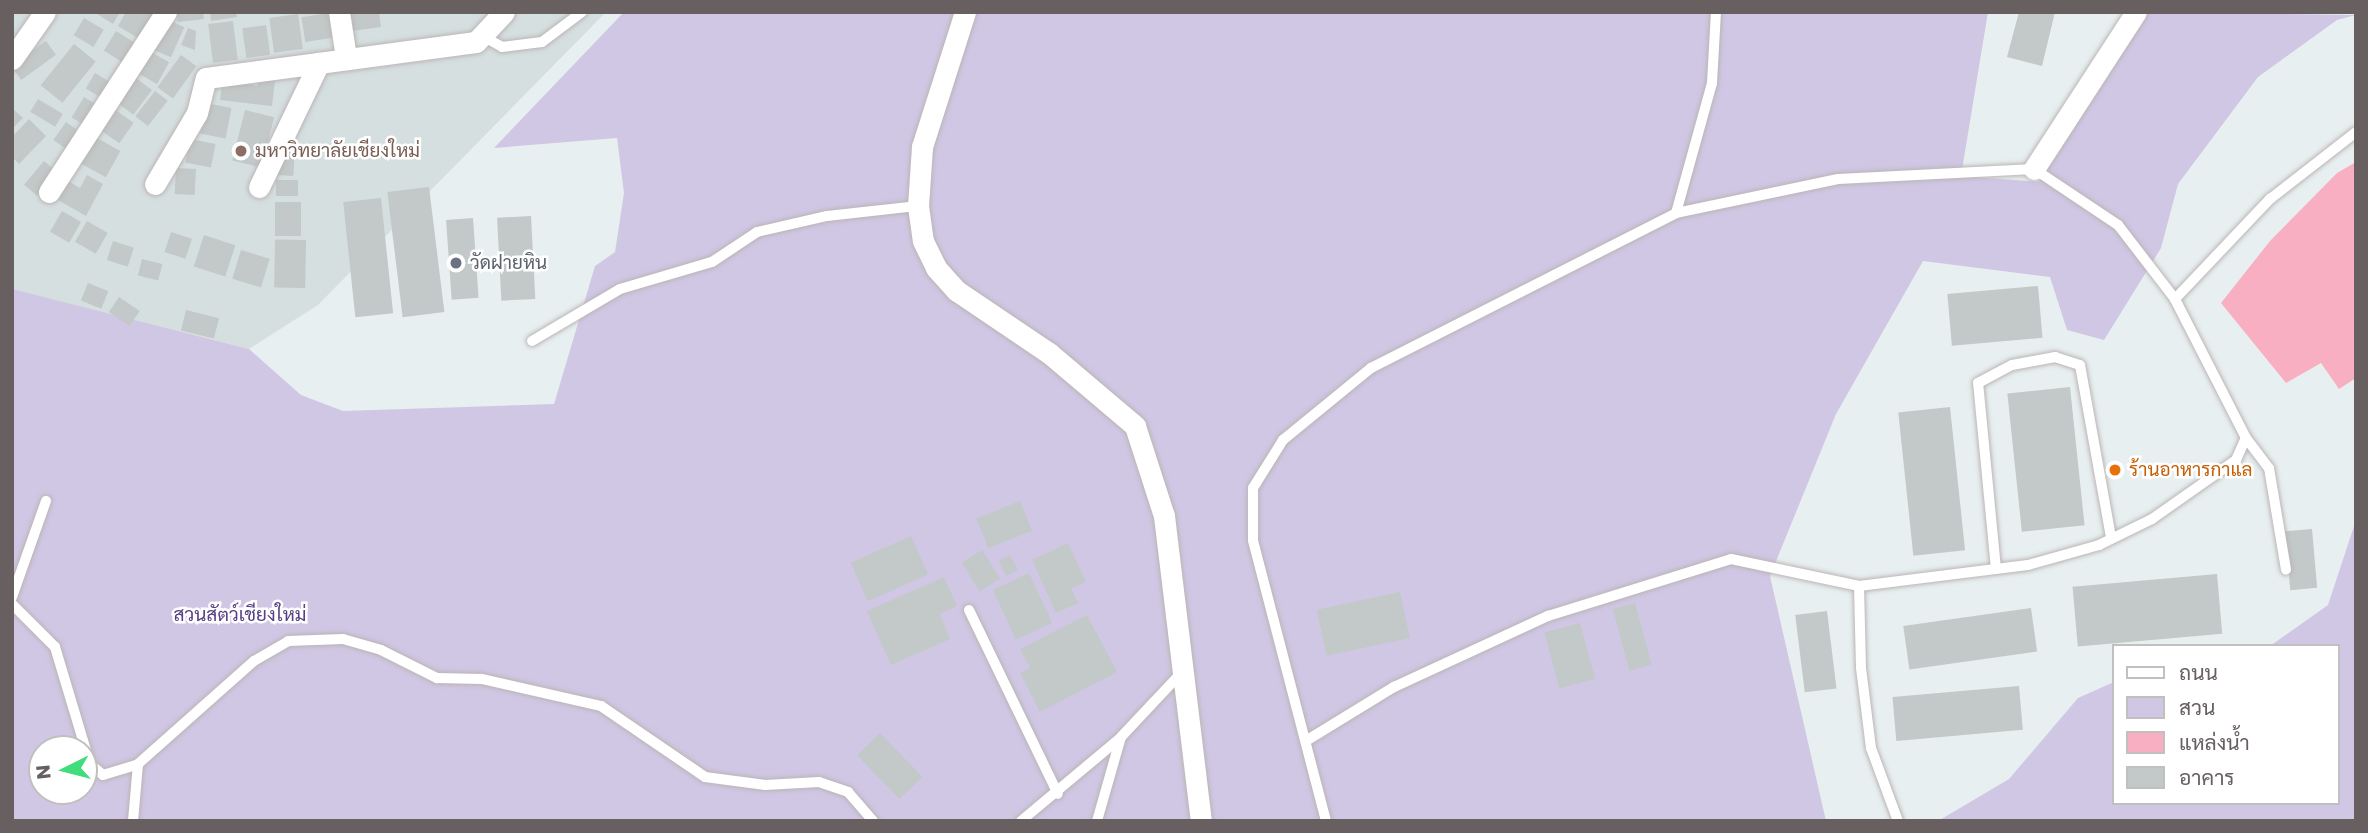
<!DOCTYPE html>
<html>
<head>
<meta charset="utf-8">
<style>
  body { margin:0 }
  #map { position:relative; width:2368px; height:833px; overflow:hidden; background:#e8eff0; font-family:Poppins,Sarabun,sans-serif }
  div>[style] { position:absolute }
  .education>* { inset:0; background:#d6dfe0 }
  .green>* { inset:0; background:#d0c7e5 }
  .water>* { inset:0; background:#f9afc2 }
  .building>* { inset:0; background:#c2c9c8; transform-origin:0 0 }
  .roads { filter:drop-shadow(0 0 2px #bbb5b5) drop-shadow(0 0 2px #bbb5b5) }
  .lane>* { height:10px; margin:-5px; padding:0 5px; transform-origin:5px; border-radius:5px; background:#fff }
  .street>* { height:21px; margin:-10.5px; padding:0 10.5px; transform-origin:10.5px; border-radius:10.5px; background:#fff }
  .dots>* { width:19px; height:19px; translate:-50% -50%; box-sizing:border-box; border:4px solid #fff; border-radius:50% }
  span { translate:-50% -50%; white-space:nowrap; text-align:center; line-height:1.15; -webkit-text-stroke:5px #fff; paint-order:stroke }
  .education-label { font-size:19px; color:#785e54 }
  .left { translate:0 -50%; text-align:left }
  .worship-label { font-size:19px; color:#5b616d }
  .food-label { font-size:19px; color:#c56008 }
  .park-label { font-size:19px; color:#583e87 }
  .frame { position:absolute; inset:0; border:14px solid #675f60; pointer-events:none }
  .legend { position:absolute; left:2112px; top:644px; width:228px; height:161px; box-sizing:border-box; background:#fff; border:2px solid #c2bfbf; margin:0; padding:9px 12px; list-style:none; font-size:21px; color:#675f60 }
  .legend li { display:flex; align-items:center; gap:14px; height:35px }
  .legend b { width:35px; border:2px solid #c2bfbf }
  .north { position:absolute; left:28px; top:735px; width:70px; height:70px; box-sizing:border-box; background:#fff; border:2px solid #c2bfbf; border-radius:50%; rotate:264deg; font-size:19px; font-weight:700; line-height:28px; text-align:center; color:#675f60 }
  .north::after { content:''; display:block; margin:auto; width:24px; height:32px; background:#41dd7d; clip-path:polygon(50% 0,100% 100%,50% 72%,0 100%) }
</style>
</head>
<body>
<div id="map">
  <div class="education">
    <i style="clip-path:polygon(12px 12px,606px 12px,318px 305px,249px 349px,12px 290px)"></i>
  </div>
  <div class="green">
    <i style="clip-path:polygon(evenodd,624px 12px,1988px 12px,1961px 176px,2039px 182px,2142px 12px,2356px 15px,2337px 20px,2258px 77px,2178px 184px,2161px 248px,2104px 340px,2067px 330px,2050px 277px,1923px 261px,1836px 414px,1770px 576px,1826px 821px,12px 821px,12px 289px,249px 349px,301px 395px,343px 411px,554px 404px,595px 266px,615px 252px,624px 193px,617px 138px,494px 148px,624px 12px,42px 749px,84px 749px,84px 791px,42px 791px,42px 749px)"></i>
    <i style="clip-path:polygon(2356px 520px,2356px 821px,1938px 821px,2009px 779px,2078px 698px,2114px 682px,2114px 803px,2338px 803px,2338px 646px,2270px 646px,2328px 605px)"></i>
  </div>
  <div class="water">
    <i style="clip-path:polygon(2356px 162px,2356px 378px,2339px 389px,2321px 363px,2286px 383px,2221px 303px,2270px 241px,2337px 173px)"></i>
  </div>
  <div class="building">
    <i style="clip-path:polygon(94px 12px,120px 12px,113px 24px)"></i>
    <i style="clip-path:polygon(126px 12px,153px 14px,138px 38px,118px 26px)"></i>
    <i style="clip-path:polygon(177px 12px,203px 12px,204px 19px,178px 22px)"></i>
    <i style="clip-path:polygon(210px 12px,236px 12px,237px 17px,211px 21px)"></i>
    <i style="left:335px;top:12px;width:25px;height:34px;rotate:81deg"></i>
    <i style="clip-path:polygon(350px 12px,379px 12px,381px 27px,352px 31px)"></i>
    <i style="clip-path:polygon(2019px 12px,2055px 12px,2042px 66px,2007px 57px)"></i>
    <i style="left:298px;top:14px;width:35px;height:29px;rotate:82deg"></i>
    <i style="left:84px;top:18px;width:23px;height:20px;rotate:31deg"></i>
    <i style="left:166px;top:19px;width:20px;height:33px;rotate:24deg"></i>
    <i style="left:233px;top:21px;width:39px;height:25px;rotate:83deg"></i>
    <i style="left:266px;top:25px;width:30px;height:24px;rotate:82deg"></i>
    <i style="clip-path:polygon(188px 28px,196px 31px,195px 50px,181px 45px)"></i>
    <i style="left:116px;top:31px;width:22px;height:23px;rotate:32deg"></i>
    <i style="left:46px;top:41px;width:17px;height:43px;rotate:54deg"></i>
    <i style="left:74px;top:44px;width:28px;height:53px;rotate:39deg"></i>
    <i style="left:149px;top:51px;width:23px;height:25px;rotate:29deg"></i>
    <i style="left:181px;top:55px;width:19px;height:40px;rotate:36deg"></i>
    <i style="left:95px;top:73px;width:17px;height:18px;rotate:31deg"></i>
    <i style="clip-path:polygon(223px 76px,257px 86px,258px 79px,275px 81px,272px 106px,220px 100px)"></i>
    <i style="left:136px;top:78px;width:20px;height:31px;rotate:37deg"></i>
    <i style="left:155px;top:91px;width:16px;height:32px;rotate:38deg"></i>
    <i style="left:84px;top:97px;width:17px;height:24px;rotate:31deg"></i>
    <i style="left:38px;top:99px;width:29px;height:15px;rotate:31deg"></i>
    <i style="left:206px;top:103px;width:26px;height:31px;rotate:11deg"></i>
    <i style="clip-path:polygon(12px 108px,23px 118px,12px 129px)"></i>
    <i style="left:114px;top:109px;width:24px;height:25px;rotate:35deg"></i>
    <i style="left:245px;top:110px;width:30px;height:52px;rotate:14deg"></i>
    <i style="clip-path:polygon(29px 119px,46px 136px,19px 164px,12px 157px,12px 137px)"></i>
    <i style="left:66px;top:122px;width:19px;height:22px;rotate:35deg"></i>
    <i style="left:95px;top:137px;width:29px;height:30px;rotate:29deg"></i>
    <i style="left:190px;top:139px;width:26px;height:24px;rotate:11deg"></i>
    <i style="left:279px;top:150px;width:16px;height:25px;rotate:4deg"></i>
    <i style="left:44px;top:161px;width:17px;height:31px;rotate:40deg"></i>
    <i style="left:176px;top:168px;width:20px;height:26px;rotate:3deg"></i>
    <i style="clip-path:polygon(87px 175px,103px 184px,86px 216px,58px 200px,68px 181px,80px 188px)"></i>
    <i style="left:276px;top:180px;width:22px;height:16px"></i>
    <i style="left:429px;top:187px;width:126px;height:42px;rotate:83deg"></i>
    <i style="left:381px;top:198px;width:116px;height:38px;rotate:84deg"></i>
    <i style="left:275px;top:202px;width:26px;height:34px"></i>
    <i style="left:62px;top:211px;width:22px;height:24px;rotate:30deg"></i>
    <i style="left:531px;top:216px;width:83px;height:34px;rotate:87deg"></i>
    <i style="left:473px;top:218px;width:80px;height:27px;rotate:86deg"></i>
    <i style="left:87px;top:221px;width:24px;height:24px;rotate:30deg"></i>
    <i style="left:171px;top:232px;width:22px;height:21px;rotate:18deg"></i>
    <i style="left:204px;top:235px;width:33px;height:33px;rotate:18deg"></i>
    <i style="left:306px;top:240px;width:48px;height:31px;rotate:91deg"></i>
    <i style="left:113px;top:241px;width:22px;height:20px;rotate:18deg"></i>
    <i style="left:241px;top:250px;width:30px;height:30px;rotate:17deg"></i>
    <i style="left:142px;top:259px;width:21px;height:17px;rotate:14deg"></i>
    <i style="left:88px;top:283px;width:22px;height:19px;rotate:22deg"></i>
    <i style="left:2038px;top:286px;width:52px;height:91px;rotate:85deg"></i>
    <i style="left:119px;top:297px;width:25px;height:18px;rotate:34deg"></i>
    <i style="left:186px;top:310px;width:34px;height:21px;rotate:14deg"></i>
    <i style="left:2070px;top:387px;width:139px;height:63px;rotate:84deg"></i>
    <i style="left:1950px;top:407px;width:144px;height:52px;rotate:84deg"></i>
    <i style="left:1020px;top:501px;width:32px;height:47px;rotate:68deg"></i>
    <i style="left:2312px;top:529px;width:59px;height:27px;rotate:85deg"></i>
    <i style="left:911px;top:536px;width:42px;height:66px;rotate:66deg"></i>
    <i style="clip-path:polygon(1068px 543px,1086px 582px,1071px 588px,1078px 603px,1056px 613px,1032px 560px)"></i>
    <i style="left:982px;top:550px;width:34px;height:24px;rotate:58deg"></i>
    <i style="left:1010px;top:555px;width:17px;height:13px;rotate:62deg"></i>
    <i style="left:1029px;top:573px;width:55px;height:40px;rotate:65deg"></i>
    <i style="left:2217px;top:574px;width:60px;height:145px;rotate:85deg"></i>
    <i style="clip-path:polygon(944px 577px,957px 606px,940px 614px,950px 639px,891px 665px,867px 611px)"></i>
    <i style="left:1400px;top:592px;width:47px;height:85px;rotate:78deg"></i>
    <i style="left:1635px;top:603px;width:64px;height:23px;rotate:75deg"></i>
    <i style="left:2031px;top:608px;width:44px;height:129px;rotate:82deg"></i>
    <i style="left:1827px;top:611px;width:78px;height:32px;rotate:83deg"></i>
    <i style="clip-path:polygon(1087px 615px,1117px 672px,1040px 712px,1020px 673px,1030px 668px,1020px 649px)"></i>
    <i style="left:1580px;top:623px;width:58px;height:37px;rotate:75deg"></i>
    <i style="left:2019px;top:686px;width:44px;height:127px;rotate:85deg"></i>
    <i style="left:880px;top:733px;width:61px;height:32px;rotate:46deg"></i>
  </div>
  <div class="roads">
    <div class="lane">
      <i style="left:486px;top:38px;width:18px;rotate:29deg"></i>
      <i style="left:502px;top:47px;width:40px;rotate:-7.1deg"></i>
      <i style="left:542px;top:42px;width:50px;rotate:-36.9deg"></i>
      <i style="left:2175px;top:299px;width:138px;rotate:-46.5deg"></i>
      <i style="left:2270px;top:199px;width:109px;rotate:-37.9deg"></i>
      <i style="left:532px;top:341px;width:102px;rotate:-30.6deg"></i>
      <i style="left:620px;top:289px;width:96px;rotate:-16.4deg"></i>
      <i style="left:712px;top:262px;width:54px;rotate:-33.7deg"></i>
      <i style="left:757px;top:232px;width:72px;rotate:-12.9deg"></i>
      <i style="left:827px;top:216px;width:92px;rotate:-6.3deg"></i>
      <i style="left:2246px;top:438px;width:38px;rotate:53deg"></i>
      <i style="left:2269px;top:468px;width:103px;rotate:80.5deg"></i>
      <i style="left:1996px;top:569px;width:187px;rotate:-95.5deg"></i>
      <i style="left:1978px;top:383px;width:38px;rotate:-28deg"></i>
      <i style="left:2012px;top:365px;width:44px;rotate:-10.5deg"></i>
      <i style="left:2055px;top:357px;width:26px;rotate:18deg"></i>
      <i style="left:2080px;top:365px;width:176px;rotate:79.8deg"></i>
      <i style="left:1859px;top:586px;width:82px;rotate:88.6deg"></i>
      <i style="left:1861px;top:668px;width:81px;rotate:82.9deg"></i>
      <i style="left:1871px;top:748px;width:78px;rotate:69.7deg"></i>
      <i style="left:12px;top:597px;width:102px;rotate:-70.5deg"></i>
      <i style="left:12px;top:604px;width:61px;rotate:45deg"></i>
      <i style="left:55px;top:647px;width:122px;rotate:73.3deg"></i>
      <i style="left:90px;top:764px;width:17px;rotate:40deg"></i>
      <i style="left:103px;top:775px;width:37px;rotate:-17deg"></i>
      <i style="left:138px;top:764px;width:155px;rotate:-41.6deg"></i>
      <i style="left:254px;top:661px;width:39px;rotate:-30deg"></i>
      <i style="left:288px;top:641px;width:55px;rotate:-2.1deg"></i>
      <i style="left:343px;top:639px;width:40px;rotate:16deg"></i>
      <i style="left:381px;top:650px;width:63px;rotate:26.6deg"></i>
      <i style="left:437px;top:678px;width:45px;rotate:1.3deg"></i>
      <i style="left:482px;top:679px;width:122px;rotate:12.8deg"></i>
      <i style="left:601px;top:706px;width:126px;rotate:34.3deg"></i>
      <i style="left:705px;top:777px;width:61px;rotate:7.6deg"></i>
      <i style="left:765px;top:785px;width:54px;rotate:-3.2deg"></i>
      <i style="left:819px;top:782px;width:31px;rotate:19deg"></i>
      <i style="left:848px;top:792px;width:38px;rotate:49deg"></i>
      <i style="left:969px;top:610px;width:204px;rotate:64.2deg"></i>
      <i style="left:1309px;top:739px;width:100px;rotate:-31.5deg"></i>
      <i style="left:1394px;top:687px;width:170px;rotate:-24.8deg"></i>
      <i style="left:1548px;top:616px;width:192px;rotate:-17.3deg"></i>
      <i style="left:1731px;top:559px;width:131px;rotate:11.9deg"></i>
      <i style="left:1859px;top:586px;width:170px;rotate:-7.1deg"></i>
      <i style="left:2028px;top:565px;width:74px;rotate:-15.7deg"></i>
      <i style="left:2099px;top:545px;width:59px;rotate:-26.1deg"></i>
      <i style="left:2152px;top:519px;width:103px;rotate:-35.1deg"></i>
      <i style="left:2236px;top:460px;width:24px;rotate:-66deg"></i>
      <i style="left:2246px;top:438px;width:156px;rotate:-117.1deg"></i>
      <i style="left:2175px;top:299px;width:93px;rotate:-127.6deg"></i>
      <i style="left:2118px;top:225px;width:101px;rotate:-146.3deg"></i>
      <i style="left:2034px;top:169px;width:196px;rotate:177.1deg"></i>
      <i style="left:1838px;top:179px;width:166px;rotate:168.1deg"></i>
      <i style="left:1676px;top:213px;width:135px;rotate:-74.5deg"></i>
      <i style="left:1712px;top:83px;width:71px;rotate:-86.8deg"></i>
      <i style="left:133px;top:821px;width:57px;rotate:-85deg"></i>
      <i style="left:1021px;top:821px;width:128px;rotate:-39.9deg"></i>
      <i style="left:1097px;top:821px;width:87px;rotate:-74.1deg"></i>
      <i style="left:1121px;top:737px;width:89px;rotate:-46.8deg"></i>
      <i style="left:1326px;top:821px;width:290px;rotate:-104.6deg"></i>
      <i style="left:1253px;top:540px;width:52px;rotate:-90deg"></i>
      <i style="left:1253px;top:488px;width:57px;rotate:-58deg"></i>
      <i style="left:1283px;top:440px;width:114px;rotate:-39.3deg"></i>
      <i style="left:1371px;top:368px;width:342px;rotate:-26.9deg"></i>
    </div>
    <div class="street">
      <i style="left:339px;top:12px;width:46px;rotate:81.2deg"></i>
      <i style="left:965px;top:12px;width:142px;rotate:107.7deg"></i>
      <i style="left:922px;top:147px;width:59px;rotate:93.9deg"></i>
      <i style="left:918px;top:206px;width:35px;rotate:82deg"></i>
      <i style="left:923px;top:241px;width:30px;rotate:64deg"></i>
      <i style="left:936px;top:268px;width:31px;rotate:48deg"></i>
      <i style="left:957px;top:291px;width:111px;rotate:34deg"></i>
      <i style="left:1049px;top:353px;width:113px;rotate:40.3deg"></i>
      <i style="left:1135px;top:426px;width:95px;rotate:72.1deg"></i>
      <i style="left:1164px;top:516px;width:307px;rotate:83.1deg"></i>
      <i style="left:12px;top:59px;width:57px;rotate:-54.9deg"></i>
      <i style="left:2034px;top:169px;width:187px;rotate:-57deg"></i>
      <i style="left:155px;top:184px;width:82px;rotate:-59.4deg"></i>
      <i style="left:197px;top:113px;width:36px;rotate:-76deg"></i>
      <i style="left:206px;top:78px;width:272px;rotate:-7.6deg"></i>
      <i style="left:476px;top:42px;width:41px;rotate:-47deg"></i>
      <i style="left:259px;top:187px;width:138px;rotate:-64.2deg"></i>
      <i style="left:49px;top:192px;width:215px;rotate:-57deg"></i>
    </div>
  </div>
  <div class="dots">
    <i style="left:241px;top:151px;background:#8d6e63"></i>
    <i style="left:456px;top:263px;background:#6b7280"></i>
    <i style="left:2115px;top:470px;background:#e8710a"></i>
  </div>
  <div class="education-label">
    <span class="left" style="left:255px;top:151px">มหาวิทยาลัยเชียงใหม่</span>
  </div>
  <div class="worship-label">
    <span class="left" style="left:470px;top:263px">วัดฝายหิน</span>
  </div>
  <div class="food-label">
    <span class="left" style="left:2129px;top:470px">ร้านอาหารกาแล</span>
  </div>
  <div class="park-label">
    <span style="left:240px;top:615px">สวนสัตว์เชียงใหม่</span>
  </div>
  <div class="frame"></div>
  <ul class="legend">
  <li><b style="height:9px;background:#fff"></b>ถนน</li>
  <li><b style="height:19px;background:#d0c7e5"></b>สวน</li>
  <li><b style="height:19px;background:#f9afc2"></b>แหล่งน้ำ</li>
  <li><b style="height:19px;background:#c2c9c8"></b>อาคาร</li>
  </ul>
  <div class="north">N</div>
</div>
</body>
</html>
